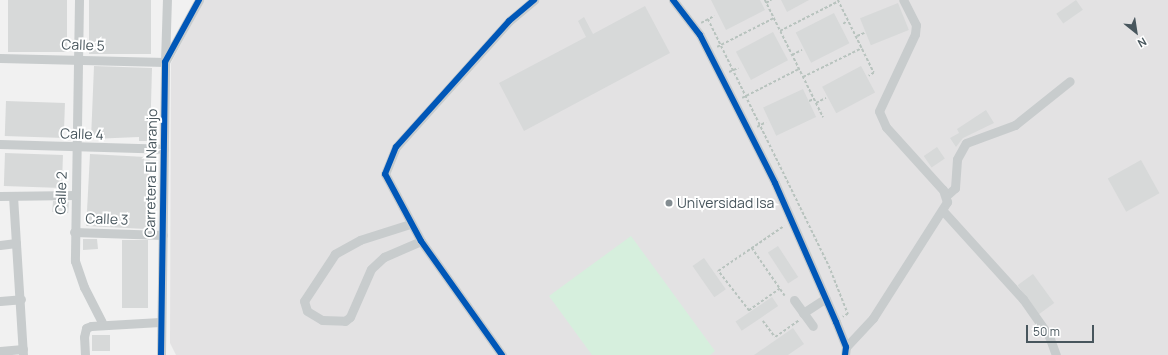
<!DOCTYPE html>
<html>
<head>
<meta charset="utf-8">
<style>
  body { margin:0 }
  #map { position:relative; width:1168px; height:355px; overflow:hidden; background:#f1f1f1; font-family:Manrope,sans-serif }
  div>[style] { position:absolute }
  .education>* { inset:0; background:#e3e2e3 }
  .green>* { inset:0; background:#d6efdd }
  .building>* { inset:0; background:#d7d9d9; transform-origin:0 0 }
  .path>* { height:1.5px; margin-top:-0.75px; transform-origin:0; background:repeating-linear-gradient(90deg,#b8c3be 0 3px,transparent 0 5px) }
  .minor>* { height:9px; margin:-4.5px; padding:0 4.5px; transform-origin:4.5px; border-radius:4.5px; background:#c8cccd }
  .cycleway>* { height:6px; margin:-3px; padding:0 3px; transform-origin:3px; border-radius:3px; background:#0057b8 }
  .dots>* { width:11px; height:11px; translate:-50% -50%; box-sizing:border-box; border:2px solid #fff; border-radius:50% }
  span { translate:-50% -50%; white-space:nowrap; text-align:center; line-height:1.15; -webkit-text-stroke:4px #fff; paint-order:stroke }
  .street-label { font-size:14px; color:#48565d }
  .poi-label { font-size:14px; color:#48565d }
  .left { translate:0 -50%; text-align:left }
  .north { position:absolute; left:1116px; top:12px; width:40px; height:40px; -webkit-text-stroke:3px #fff; paint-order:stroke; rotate:150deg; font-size:11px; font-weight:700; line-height:16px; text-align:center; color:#48565d }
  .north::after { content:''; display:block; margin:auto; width:14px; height:18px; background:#48565d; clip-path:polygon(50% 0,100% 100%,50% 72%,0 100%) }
  .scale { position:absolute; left:1026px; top:325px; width:68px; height:18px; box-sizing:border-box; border:2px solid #48565d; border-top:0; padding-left:5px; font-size:12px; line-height:14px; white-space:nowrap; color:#48565d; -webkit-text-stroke:3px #fff; paint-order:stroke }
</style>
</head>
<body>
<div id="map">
  <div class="education">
    <i style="clip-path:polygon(204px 0,1168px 0,1168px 355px,176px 355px,170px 343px,171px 63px)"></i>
  </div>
  <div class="green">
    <i style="clip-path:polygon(631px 236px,715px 351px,710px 355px,592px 355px,549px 296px)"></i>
  </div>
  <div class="building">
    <i style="left:8px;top:0;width:59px;height:52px"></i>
    <i style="left:89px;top:0;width:62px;height:54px"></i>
    <i style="clip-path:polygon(711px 0,760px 0,765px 10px,726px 30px)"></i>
    <i style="clip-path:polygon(781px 0,809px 0,787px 12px)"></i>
    <i style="left:1076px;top:0;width:12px;height:24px;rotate:55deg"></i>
    <i style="left:898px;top:3px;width:29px;height:41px;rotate:68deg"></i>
    <i style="clip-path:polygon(645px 6px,670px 53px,524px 131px,499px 83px,586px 37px,578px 21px,584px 17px,593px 34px)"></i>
    <i style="left:834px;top:13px;width:34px;height:43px;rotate:63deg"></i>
    <i style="left:773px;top:32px;width:32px;height:42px;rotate:62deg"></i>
    <i style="clip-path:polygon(94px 66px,152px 68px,150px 141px,139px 141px,139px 137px,91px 139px)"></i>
    <i style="left:861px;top:66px;width:30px;height:44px;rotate:62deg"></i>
    <i style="left:803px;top:89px;width:31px;height:44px;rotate:65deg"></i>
    <i style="left:6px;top:101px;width:59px;height:35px;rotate:2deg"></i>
    <i style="clip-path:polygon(986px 110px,994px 123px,963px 138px,956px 147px,950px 138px,959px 133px,957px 129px)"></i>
    <i style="left:937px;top:147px;width:14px;height:16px;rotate:56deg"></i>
    <i style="left:5px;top:153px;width:58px;height:33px;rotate:2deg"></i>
    <i style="left:90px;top:154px;width:60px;height:72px;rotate:3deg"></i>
    <i style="left:1141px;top:160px;width:38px;height:38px;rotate:61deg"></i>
    <i style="left:53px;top:201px;width:16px;height:11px;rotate:4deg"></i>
    <i style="clip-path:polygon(83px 239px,97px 239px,98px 249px,83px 250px)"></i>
    <i style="left:122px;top:240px;width:26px;height:68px"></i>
    <i style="left:778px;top:246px;width:37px;height:12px;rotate:57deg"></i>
    <i style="left:704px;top:258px;width:38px;height:14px;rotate:55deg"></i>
    <i style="left:1033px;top:274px;width:36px;height:19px;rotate:54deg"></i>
    <i style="left:772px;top:297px;width:11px;height:44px;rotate:56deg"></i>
    <i style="clip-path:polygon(793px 328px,804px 344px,788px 355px,754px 355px)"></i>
    <i style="left:92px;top:335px;width:18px;height:16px"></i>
  </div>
  <div class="path">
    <i style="left:765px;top:0;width:131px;rotate:63.6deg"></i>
    <i style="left:838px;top:0;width:81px;rotate:63.7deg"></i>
    <i style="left:874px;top:73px;width:6px;rotate:149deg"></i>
    <i style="left:766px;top:3px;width:6px;rotate:-31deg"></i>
    <i style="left:708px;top:19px;width:275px;rotate:63.9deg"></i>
    <i style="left:829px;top:266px;width:52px;rotate:68.4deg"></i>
    <i style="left:848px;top:314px;width:6px;rotate:149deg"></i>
    <i style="left:701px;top:23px;width:15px;rotate:-28deg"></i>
    <i style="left:843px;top:24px;width:6px;rotate:-39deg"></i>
    <i style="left:780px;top:31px;width:66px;rotate:-27deg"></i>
    <i style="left:857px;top:36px;width:8px;rotate:-23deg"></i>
    <i style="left:717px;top:47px;width:64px;rotate:-27deg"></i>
    <i style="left:792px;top:55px;width:11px;rotate:-27deg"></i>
    <i style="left:729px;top:72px;width:10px;rotate:-24deg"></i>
    <i style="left:803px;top:77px;width:66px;rotate:-26.2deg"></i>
    <i style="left:742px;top:98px;width:64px;rotate:-27deg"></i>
    <i style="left:809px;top:101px;width:5px;rotate:-22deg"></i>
    <i style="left:816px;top:103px;width:11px;rotate:-27deg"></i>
    <i style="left:757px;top:127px;width:10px;rotate:-29deg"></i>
    <i style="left:752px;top:248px;width:58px;rotate:55.5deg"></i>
    <i style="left:780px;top:289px;width:38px;rotate:145deg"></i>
    <i style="left:749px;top:311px;width:51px;rotate:-127.8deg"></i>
    <i style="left:718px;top:271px;width:80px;rotate:-34.3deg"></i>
    <i style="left:763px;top:321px;width:20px;rotate:53deg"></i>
    <i style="left:775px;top:337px;width:29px;rotate:-35deg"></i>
  </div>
  <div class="minor">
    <i style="left:79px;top:0;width:261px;rotate:90.9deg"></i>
    <i style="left:75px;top:261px;width:28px;rotate:71deg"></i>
    <i style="left:84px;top:287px;width:39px;rotate:63deg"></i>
    <i style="left:673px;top:0;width:44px;rotate:52.4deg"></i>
    <i style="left:700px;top:35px;width:166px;rotate:63.1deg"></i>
    <i style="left:775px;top:183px;width:152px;rotate:66.3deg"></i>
    <i style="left:836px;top:322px;width:27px;rotate:68deg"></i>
    <i style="left:846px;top:347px;width:8px;rotate:97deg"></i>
    <i style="left:0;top:58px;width:165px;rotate:1.4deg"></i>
    <i style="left:165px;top:62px;width:62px;rotate:-88.2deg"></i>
    <i style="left:0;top:144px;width:164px;rotate:1.7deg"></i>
    <i style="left:0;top:196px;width:75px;rotate:-0.8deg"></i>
    <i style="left:13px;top:196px;width:159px;rotate:86.4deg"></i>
    <i style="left:946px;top:196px;width:12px;rotate:-42deg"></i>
    <i style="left:955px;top:188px;width:29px;rotate:-86deg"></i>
    <i style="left:957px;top:159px;width:18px;rotate:-61deg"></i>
    <i style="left:966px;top:143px;width:52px;rotate:-20.2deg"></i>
    <i style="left:1015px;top:125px;width:70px;rotate:-38.7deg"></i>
    <i style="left:944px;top:212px;width:118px;rotate:47.8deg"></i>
    <i style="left:1023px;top:299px;width:45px;rotate:54.9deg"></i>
    <i style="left:1049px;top:336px;width:20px;rotate:70deg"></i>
    <i style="left:410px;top:224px;width:52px;rotate:162.3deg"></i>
    <i style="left:360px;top:240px;width:29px;rotate:151deg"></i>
    <i style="left:335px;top:254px;width:56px;rotate:123.4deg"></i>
    <i style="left:304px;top:301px;width:10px;rotate:73deg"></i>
    <i style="left:307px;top:311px;width:17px;rotate:31deg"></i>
    <i style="left:322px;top:320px;width:23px;rotate:2deg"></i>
    <i style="left:345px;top:321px;width:6px;rotate:-39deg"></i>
    <i style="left:350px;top:317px;width:52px;rotate:-66.4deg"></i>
    <i style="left:371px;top:269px;width:18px;rotate:-43deg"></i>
    <i style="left:384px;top:257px;width:40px;rotate:-23.4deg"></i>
    <i style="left:74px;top:232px;width:89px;rotate:1.9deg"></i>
    <i style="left:0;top:245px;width:16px;rotate:-7deg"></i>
    <i style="left:794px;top:300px;width:32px;rotate:54deg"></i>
    <i style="left:0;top:301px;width:21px;rotate:-5deg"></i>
    <i style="left:803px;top:313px;width:27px;rotate:-33deg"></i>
    <i style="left:846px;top:347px;width:40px;rotate:-47deg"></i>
    <i style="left:873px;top:318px;width:138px;rotate:-57.5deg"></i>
    <i style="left:947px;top:202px;width:13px;rotate:-108deg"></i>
    <i style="left:943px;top:190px;width:85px;rotate:-132.1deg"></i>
    <i style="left:886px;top:127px;width:17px;rotate:-114deg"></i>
    <i style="left:879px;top:111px;width:85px;rotate:-64.9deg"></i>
    <i style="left:915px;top:34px;width:9px;rotate:-84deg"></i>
    <i style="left:916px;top:25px;width:28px;rotate:-117deg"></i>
    <i style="left:0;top:351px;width:23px;rotate:-5deg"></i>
    <i style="left:85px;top:355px;width:18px;rotate:-93deg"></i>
    <i style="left:84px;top:337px;width:9px;rotate:-77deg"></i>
    <i style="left:86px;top:328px;width:5px;rotate:-22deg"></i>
    <i style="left:91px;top:326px;width:69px;rotate:-3.3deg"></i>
    <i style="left:161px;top:355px;width:293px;rotate:-89.2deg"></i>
    <i style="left:165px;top:62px;width:71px;rotate:-61.3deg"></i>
    <i style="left:502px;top:355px;width:140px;rotate:-125.4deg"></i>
    <i style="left:421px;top:241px;width:76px;rotate:-118.2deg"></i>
    <i style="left:385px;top:174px;width:29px;rotate:-68deg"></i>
    <i style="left:396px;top:147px;width:169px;rotate:-48.1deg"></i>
    <i style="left:509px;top:21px;width:33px;rotate:-40deg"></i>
  </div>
  <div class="cycleway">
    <i style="left:673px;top:0;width:44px;rotate:52.4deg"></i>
    <i style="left:700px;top:35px;width:166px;rotate:63.1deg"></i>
    <i style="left:775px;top:183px;width:152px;rotate:66.3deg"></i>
    <i style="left:836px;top:322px;width:27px;rotate:68deg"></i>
    <i style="left:846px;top:347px;width:8px;rotate:97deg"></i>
    <i style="left:161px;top:355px;width:293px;rotate:-89.2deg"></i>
    <i style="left:165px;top:62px;width:71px;rotate:-61.3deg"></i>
    <i style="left:502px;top:355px;width:140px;rotate:-125.4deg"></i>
    <i style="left:421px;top:241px;width:76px;rotate:-118.2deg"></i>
    <i style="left:385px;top:174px;width:29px;rotate:-68deg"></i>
    <i style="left:396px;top:147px;width:169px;rotate:-48.1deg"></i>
    <i style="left:509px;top:21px;width:33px;rotate:-40deg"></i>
  </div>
  <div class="dots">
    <i style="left:669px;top:203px;background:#838c91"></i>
  </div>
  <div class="street-label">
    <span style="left:83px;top:45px;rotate:2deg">Calle 5</span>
    <span style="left:82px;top:134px;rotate:2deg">Calle 4</span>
    <span style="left:151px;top:173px;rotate:-89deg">Carretera El Naranjo</span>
    <span style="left:61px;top:193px;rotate:-88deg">Calle 2</span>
    <span style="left:107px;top:219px;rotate:2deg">Calle 3</span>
  </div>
  <div class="poi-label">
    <span class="left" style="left:677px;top:203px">Universidad Isa</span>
  </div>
  <div class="north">N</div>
  <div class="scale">50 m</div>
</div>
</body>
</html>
